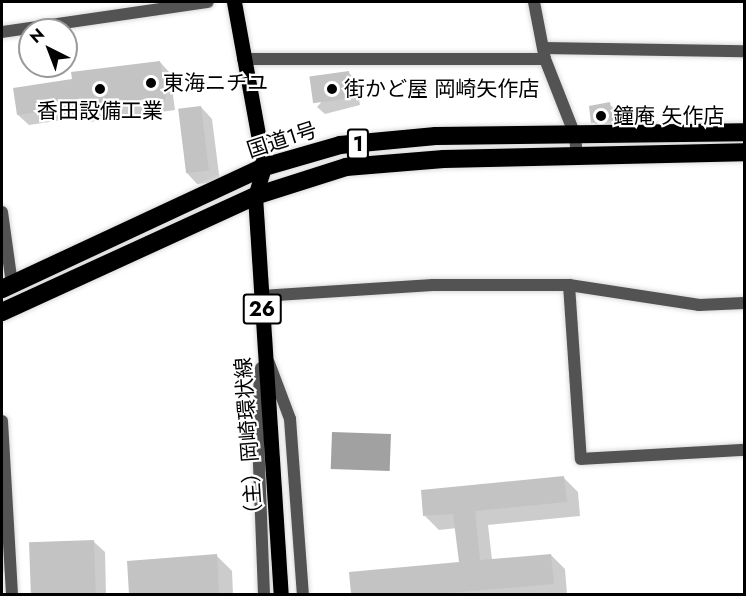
<!DOCTYPE html>
<html>
<head>
<meta charset="utf-8">
<style>
  body { margin:0 }
  #map { position:relative; width:746px; height:596px; overflow:hidden; background:#fff; font-family:Jost,"Noto Sans JP",sans-serif }
  div>[style] { position:absolute }
  .water>* { inset:0; background:#a1a1a1; transform-origin:0 0 }
  .shadow>* { inset:0; background:#0003 }
  .building>* { inset:0; background:#c3c3c3; transform-origin:0 0 }
  .roads { filter:drop-shadow(0 0 2px #dbdbdb) drop-shadow(0 0 2px #dbdbdb) }
  .street>* { height:12px; margin:-6px; padding:0 6px; transform-origin:6px; border-radius:6px; background:#535353 }
  .primary>* { height:15px; margin:-7.5px; padding:0 7.5px; transform-origin:7.5px; border-radius:7.5px; background:#000 }
  .highway>* { height:18px; margin:-9px; padding:0 9px; transform-origin:9px; border-radius:9px; background:#000 }
  .dots>* { width:16px; height:16px; translate:-50% -50%; box-sizing:border-box; border:3px solid #fff; border-radius:50% }
  span { translate:-50% -50%; white-space:nowrap; text-align:center; line-height:1.15; -webkit-text-stroke:4.5px #fff; paint-order:stroke }
  .shield-label span { padding:2px 4px; background:#fff; border:2px solid; border-radius:4px; -webkit-text-stroke-width:0 }
  .shield-label { font-size:20px; color:#000; font-weight:700 }
  .poi-label { font-size:21px; color:#000 }
  .left { translate:0 -50%; text-align:left }
  .street-label { font-size:21px; color:#000 }
  .frame { position:absolute; inset:0; border:3px solid #000; pointer-events:none }
  .north { position:absolute; left:18px; top:18px; width:60px; height:60px; box-sizing:border-box; background:#fff; border:2px solid #999; border-radius:50%; rotate:318deg; font-size:16px; font-weight:700; line-height:24px; text-align:center; color:#000 }
  .north::after { content:''; display:block; margin:auto; width:21px; height:27px; background:#000; clip-path:polygon(50% 0,100% 100%,50% 72%,0 100%) }
</style>
</head>
<body>
<div id="map">
  <div class="water">
    <i style="left:332px;top:432px;width:59px;height:37px;rotate:2deg"></i>
  </div>
  <div class="shadow">
    <i style="clip-path:polygon(160px 62px,170px 73px,175px 110px,89px 122px,83px 117px,29px 125px,18px 115px,73px 80px)"></i>
    <i style="clip-path:polygon(348px 72px,356px 80px,360px 105px,325px 114px,317px 107px)"></i>
    <i style="clip-path:polygon(609px 104px,617px 111px,619px 129px,600px 130px,593px 122px)"></i>
    <i style="clip-path:polygon(201px 107px,212px 119px,220px 182px,197px 184px,186px 172px)"></i>
    <i style="clip-path:polygon(2px 434px,14px 572px,2px 572px)"></i>
    <i style="clip-path:polygon(564px 478px,578px 492px,580px 516px,488px 525px,492px 560px,551px 555px,565px 569px,567px 594px,352px 594px,351px 573px,461px 563px,457px 528px,439px 530px,425px 516px)"></i>
    <i style="clip-path:polygon(93px 541px,105px 552px,106px 594px,33px 594px,31px 544px)"></i>
    <i style="clip-path:polygon(217px 556px,232px 571px,233px 594px,130px 594px,129px 563px)"></i>
  </div>
  <div class="building">
    <i style="clip-path:polygon(160px 61px,166px 100px,77px 113px,76px 107px,17px 115px,13px 88px,72px 79px,71px 72px)"></i>
    <i style="left:349px;top:71px;width:27px;height:40px;rotate:82deg"></i>
    <i style="clip-path:polygon(610px 102px,613px 122px,591px 123px,589px 106px)"></i>
    <i style="left:201px;top:106px;width:65px;height:23px;rotate:83deg"></i>
    <i style="clip-path:polygon(564px 476px,567px 502px,475px 511px,480px 560px,551px 554px,554px 584px,437px 594px,351px 594px,349px 572px,459px 562px,453px 514px,423px 516px,421px 490px)"></i>
    <i style="left:94px;top:540px;width:54px;height:65px;rotate:88deg"></i>
    <i style="clip-path:polygon(217px 554px,219px 594px,129px 594px,127px 561px)"></i>
  </div>
  <div class="roads">
    <div class="street">
      <i style="left:534px;top:2px;width:58px;rotate:79.1deg"></i>
      <i style="left:545px;top:59px;width:82px;rotate:68.5deg"></i>
      <i style="left:575px;top:135px;width:23px;rotate:85deg"></i>
      <i style="left:2px;top:32px;width:208px;rotate:-8.3deg"></i>
      <i style="left:543px;top:48px;width:201px;rotate:0.9deg"></i>
      <i style="left:243px;top:59px;width:302px"></i>
      <i style="left:2px;top:212px;width:73px;rotate:82.1deg"></i>
      <i style="left:569px;top:285px;width:174px;rotate:86.1deg"></i>
      <i style="left:581px;top:459px;width:163px;rotate:-3.2deg"></i>
      <i style="left:261px;top:296px;width:172px;rotate:-3.7deg"></i>
      <i style="left:433px;top:285px;width:136px"></i>
      <i style="left:569px;top:285px;width:132px;rotate:8.7deg"></i>
      <i style="left:699px;top:305px;width:45px;rotate:-2.5deg"></i>
      <i style="left:269px;top:363px;width:60px;rotate:69.4deg"></i>
      <i style="left:290px;top:419px;width:175px;rotate:85.8deg"></i>
      <i style="left:261px;top:368px;width:44px;rotate:95.2deg"></i>
      <i style="left:257px;top:412px;width:182px;rotate:87.8deg"></i>
      <i style="left:2px;top:421px;width:173px;rotate:86.7deg"></i>
    </div>
    <div class="primary">
      <i style="left:234px;top:2px;width:168px;rotate:79.7deg"></i>
      <i style="left:264px;top:167px;width:30px;rotate:107deg"></i>
      <i style="left:255px;top:196px;width:399px;rotate:86.3deg"></i>
    </div>
    <div class="highway">
      <i style="left:2px;top:289px;width:289px;rotate:-25deg"></i>
      <i style="left:264px;top:167px;width:79px;rotate:-16.1deg"></i>
      <i style="left:340px;top:145px;width:96px;rotate:-5.4deg"></i>
      <i style="left:436px;top:136px;width:308px;rotate:-0.7deg"></i>
      <i style="left:2px;top:312px;width:278px;rotate:-24.6deg"></i>
      <i style="left:255px;top:196px;width:96px;rotate:-17.7deg"></i>
      <i style="left:346px;top:167px;width:98px;rotate:-4.7deg"></i>
      <i style="left:444px;top:159px;width:300px;rotate:-1.3deg"></i>
    </div>
  </div>
  <div class="dots">
    <i style="left:151px;top:83px;background:#000"></i>
    <i style="left:100px;top:89px;background:#000"></i>
    <i style="left:332px;top:89px;background:#000"></i>
    <i style="left:601px;top:116px;background:#000"></i>
  </div>
  <div class="shield-label">
    <span style="left:358px;top:144px">1</span>
    <span style="left:262px;top:309px">26</span>
  </div>
  <div class="poi-label">
    <span class="left" style="left:163px;top:83px">東海ニチユ</span>
    <span class="left" style="left:344px;top:89px">街かど屋 岡崎矢作店</span>
    <span style="left:100px;top:111px">香田設備工業</span>
    <span class="left" style="left:613px;top:116px">鐘庵 矢作店</span>
  </div>
  <div class="street-label">
    <span style="left:282px;top:140px;rotate:-18deg">国道1号</span>
    <span style="left:249px;top:441px;rotate:-94deg">（主）岡崎環状線</span>
  </div>
  <div class="frame"></div>
  <div class="north">N</div>
</div>
</body>
</html>
